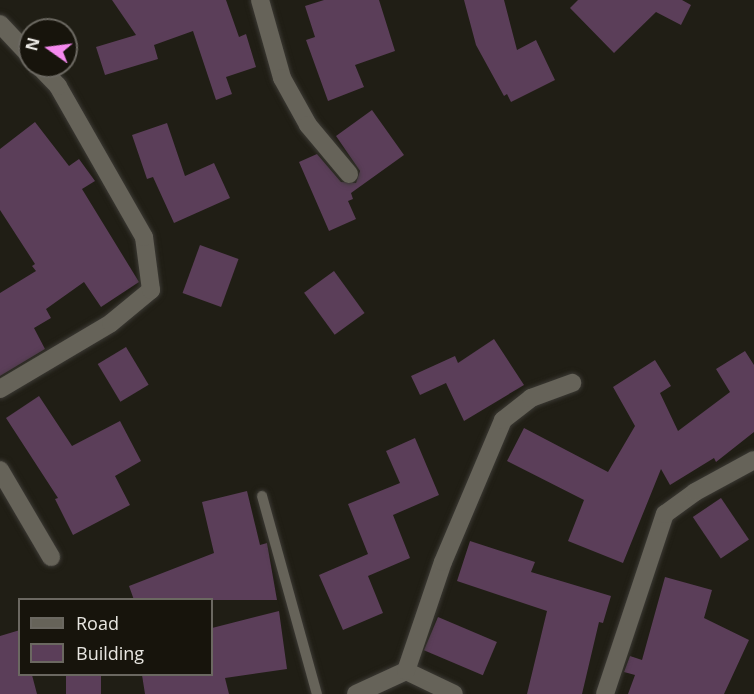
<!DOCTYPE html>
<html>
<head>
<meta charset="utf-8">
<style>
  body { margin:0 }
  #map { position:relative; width:754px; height:694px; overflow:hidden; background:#201e15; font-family:"Open Sans",sans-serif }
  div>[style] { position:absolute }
  .building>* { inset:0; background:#5b3e59; transform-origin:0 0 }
  .roads { filter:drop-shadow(0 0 2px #3b3934) drop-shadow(0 0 2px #3b3934) }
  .lane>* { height:10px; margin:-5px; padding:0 5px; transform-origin:5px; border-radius:5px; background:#666359 }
  .street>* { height:18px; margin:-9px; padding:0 9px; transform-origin:9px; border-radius:9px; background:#666359 }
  span { translate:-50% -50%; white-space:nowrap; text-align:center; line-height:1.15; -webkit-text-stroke:5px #17140c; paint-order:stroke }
  .legend { position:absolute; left:18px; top:598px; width:195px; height:78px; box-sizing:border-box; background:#17140c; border:2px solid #6b6861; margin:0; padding:8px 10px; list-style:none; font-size:18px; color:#e8e6e1 }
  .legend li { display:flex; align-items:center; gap:12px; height:30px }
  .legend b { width:30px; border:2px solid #6b6861 }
  .north { position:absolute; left:18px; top:18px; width:60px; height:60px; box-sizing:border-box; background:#17140c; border:2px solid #6b6861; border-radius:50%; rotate:284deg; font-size:16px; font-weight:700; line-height:24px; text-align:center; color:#e8e6e1 }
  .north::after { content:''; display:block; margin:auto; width:21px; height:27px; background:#f589ef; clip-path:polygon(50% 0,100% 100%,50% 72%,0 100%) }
</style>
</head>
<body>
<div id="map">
  <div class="building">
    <i style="clip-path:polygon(112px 0,226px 0,239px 37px,246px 34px,256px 67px,226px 77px,232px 94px,216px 100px,193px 31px,154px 45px,158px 59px,105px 75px,96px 47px,136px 35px)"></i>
    <i style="clip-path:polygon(324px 0,379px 0,395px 51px,355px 65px,364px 87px,328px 101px,306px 40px,315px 37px,305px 6px)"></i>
    <i style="clip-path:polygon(464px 0,504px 0,517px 50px,536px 40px,555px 80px,511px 102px,507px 94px,504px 96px,476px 45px)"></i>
    <i style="clip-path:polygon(578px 0,682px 0,691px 5px,681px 25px,656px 12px,614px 53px,570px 8px)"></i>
    <i style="clip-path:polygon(372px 110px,404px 155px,351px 193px,353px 199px,348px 201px,356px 219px,329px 231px,299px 162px,317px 154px,341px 182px,356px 183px,360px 171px,336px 136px)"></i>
    <i style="clip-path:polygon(35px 122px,69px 166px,79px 159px,95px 181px,82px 189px,139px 282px,101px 307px,84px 282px,46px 309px,51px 318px,34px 328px,45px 349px,0 376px,0 293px,36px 271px,32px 266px,35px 264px,0 210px,0 149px)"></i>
    <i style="clip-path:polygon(167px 123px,185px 176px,214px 163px,230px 198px,174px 223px,153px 177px,147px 179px,132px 135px)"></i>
    <i style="left:200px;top:245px;width:41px;height:51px;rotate:20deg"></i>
    <i style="left:334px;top:271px;width:52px;height:37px;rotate:54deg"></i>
    <i style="clip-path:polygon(494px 339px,524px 385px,464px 421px,446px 383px,420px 395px,411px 376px,455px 356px,458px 363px)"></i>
    <i style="left:126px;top:347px;width:44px;height:33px;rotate:59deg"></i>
    <i style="clip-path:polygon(745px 351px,754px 365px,754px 432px,716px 462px,714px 458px,670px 485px,661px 469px,623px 563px,568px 541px,584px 500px,507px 461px,524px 428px,608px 472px,635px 426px,613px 387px,655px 360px,671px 386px,660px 393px,678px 431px,730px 392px,716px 369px)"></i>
    <i style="clip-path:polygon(39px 396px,72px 446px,120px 421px,141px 461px,115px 476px,130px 505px,73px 535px,55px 499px,58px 498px,6px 418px)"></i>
    <i style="clip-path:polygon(415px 438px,439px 495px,393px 515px,410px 558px,368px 576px,383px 613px,343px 630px,319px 575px,368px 554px,348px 504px,400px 483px,386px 451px)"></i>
    <i style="clip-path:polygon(247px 491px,260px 545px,267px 543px,277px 600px,134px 600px,129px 586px,214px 553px,202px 502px)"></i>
    <i style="left:721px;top:498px;width:50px;height:34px;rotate:56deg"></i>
    <i style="clip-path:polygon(470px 541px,535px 562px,531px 572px,611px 596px,603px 623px,599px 622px,582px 694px,527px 694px,547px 611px,457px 581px)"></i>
    <i style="clip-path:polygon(665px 577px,712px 590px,704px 618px,749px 640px,724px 694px,628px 694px,635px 675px,624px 672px,630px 656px,642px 660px)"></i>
    <i style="clip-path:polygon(279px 611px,287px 669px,225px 678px,229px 694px,145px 694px,142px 675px,212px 675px,212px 628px)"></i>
    <i style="left:438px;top:617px;width:64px;height:36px;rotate:23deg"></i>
    <i style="clip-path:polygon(20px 630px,20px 675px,32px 675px,37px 694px,0 694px,0 636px)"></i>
    <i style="left:66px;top:675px;width:35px;height:19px"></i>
  </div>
  <div class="roads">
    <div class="lane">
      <i style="left:262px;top:496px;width:205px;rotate:74.5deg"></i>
    </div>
    <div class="street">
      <i style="left:260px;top:0;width:81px;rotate:74.2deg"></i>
      <i style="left:282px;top:78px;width:54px;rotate:61deg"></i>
      <i style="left:308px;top:125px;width:64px;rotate:50.1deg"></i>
      <i style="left:0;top:24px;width:44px;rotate:46.8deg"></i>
      <i style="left:0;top:389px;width:129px;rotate:-30.7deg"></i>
      <i style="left:111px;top:323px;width:52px;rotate:-39.5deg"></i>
      <i style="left:151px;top:290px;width:53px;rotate:-97.5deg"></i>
      <i style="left:144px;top:237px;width:174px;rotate:-119.7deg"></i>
      <i style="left:58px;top:86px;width:28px;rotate:-134deg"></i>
      <i style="left:0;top:470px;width:101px;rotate:59.6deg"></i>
      <i style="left:406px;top:671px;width:53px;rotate:25.6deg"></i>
      <i style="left:356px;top:694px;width:55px;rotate:-24.7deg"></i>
      <i style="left:406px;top:671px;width:115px;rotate:-71.3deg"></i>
      <i style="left:443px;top:562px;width:154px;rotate:-67.1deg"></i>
      <i style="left:503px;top:420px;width:36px;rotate:-38deg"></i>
      <i style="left:531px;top:398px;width:44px;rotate:-20.1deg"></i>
      <i style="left:605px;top:694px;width:190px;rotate:-71.6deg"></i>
      <i style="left:665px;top:514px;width:37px;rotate:-36deg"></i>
      <i style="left:695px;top:492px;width:67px;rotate:-28.5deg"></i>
    </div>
  </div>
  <ul class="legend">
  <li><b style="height:8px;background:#666359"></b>Road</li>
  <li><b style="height:16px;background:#5b3e59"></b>Building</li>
  </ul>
  <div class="north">N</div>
</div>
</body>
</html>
